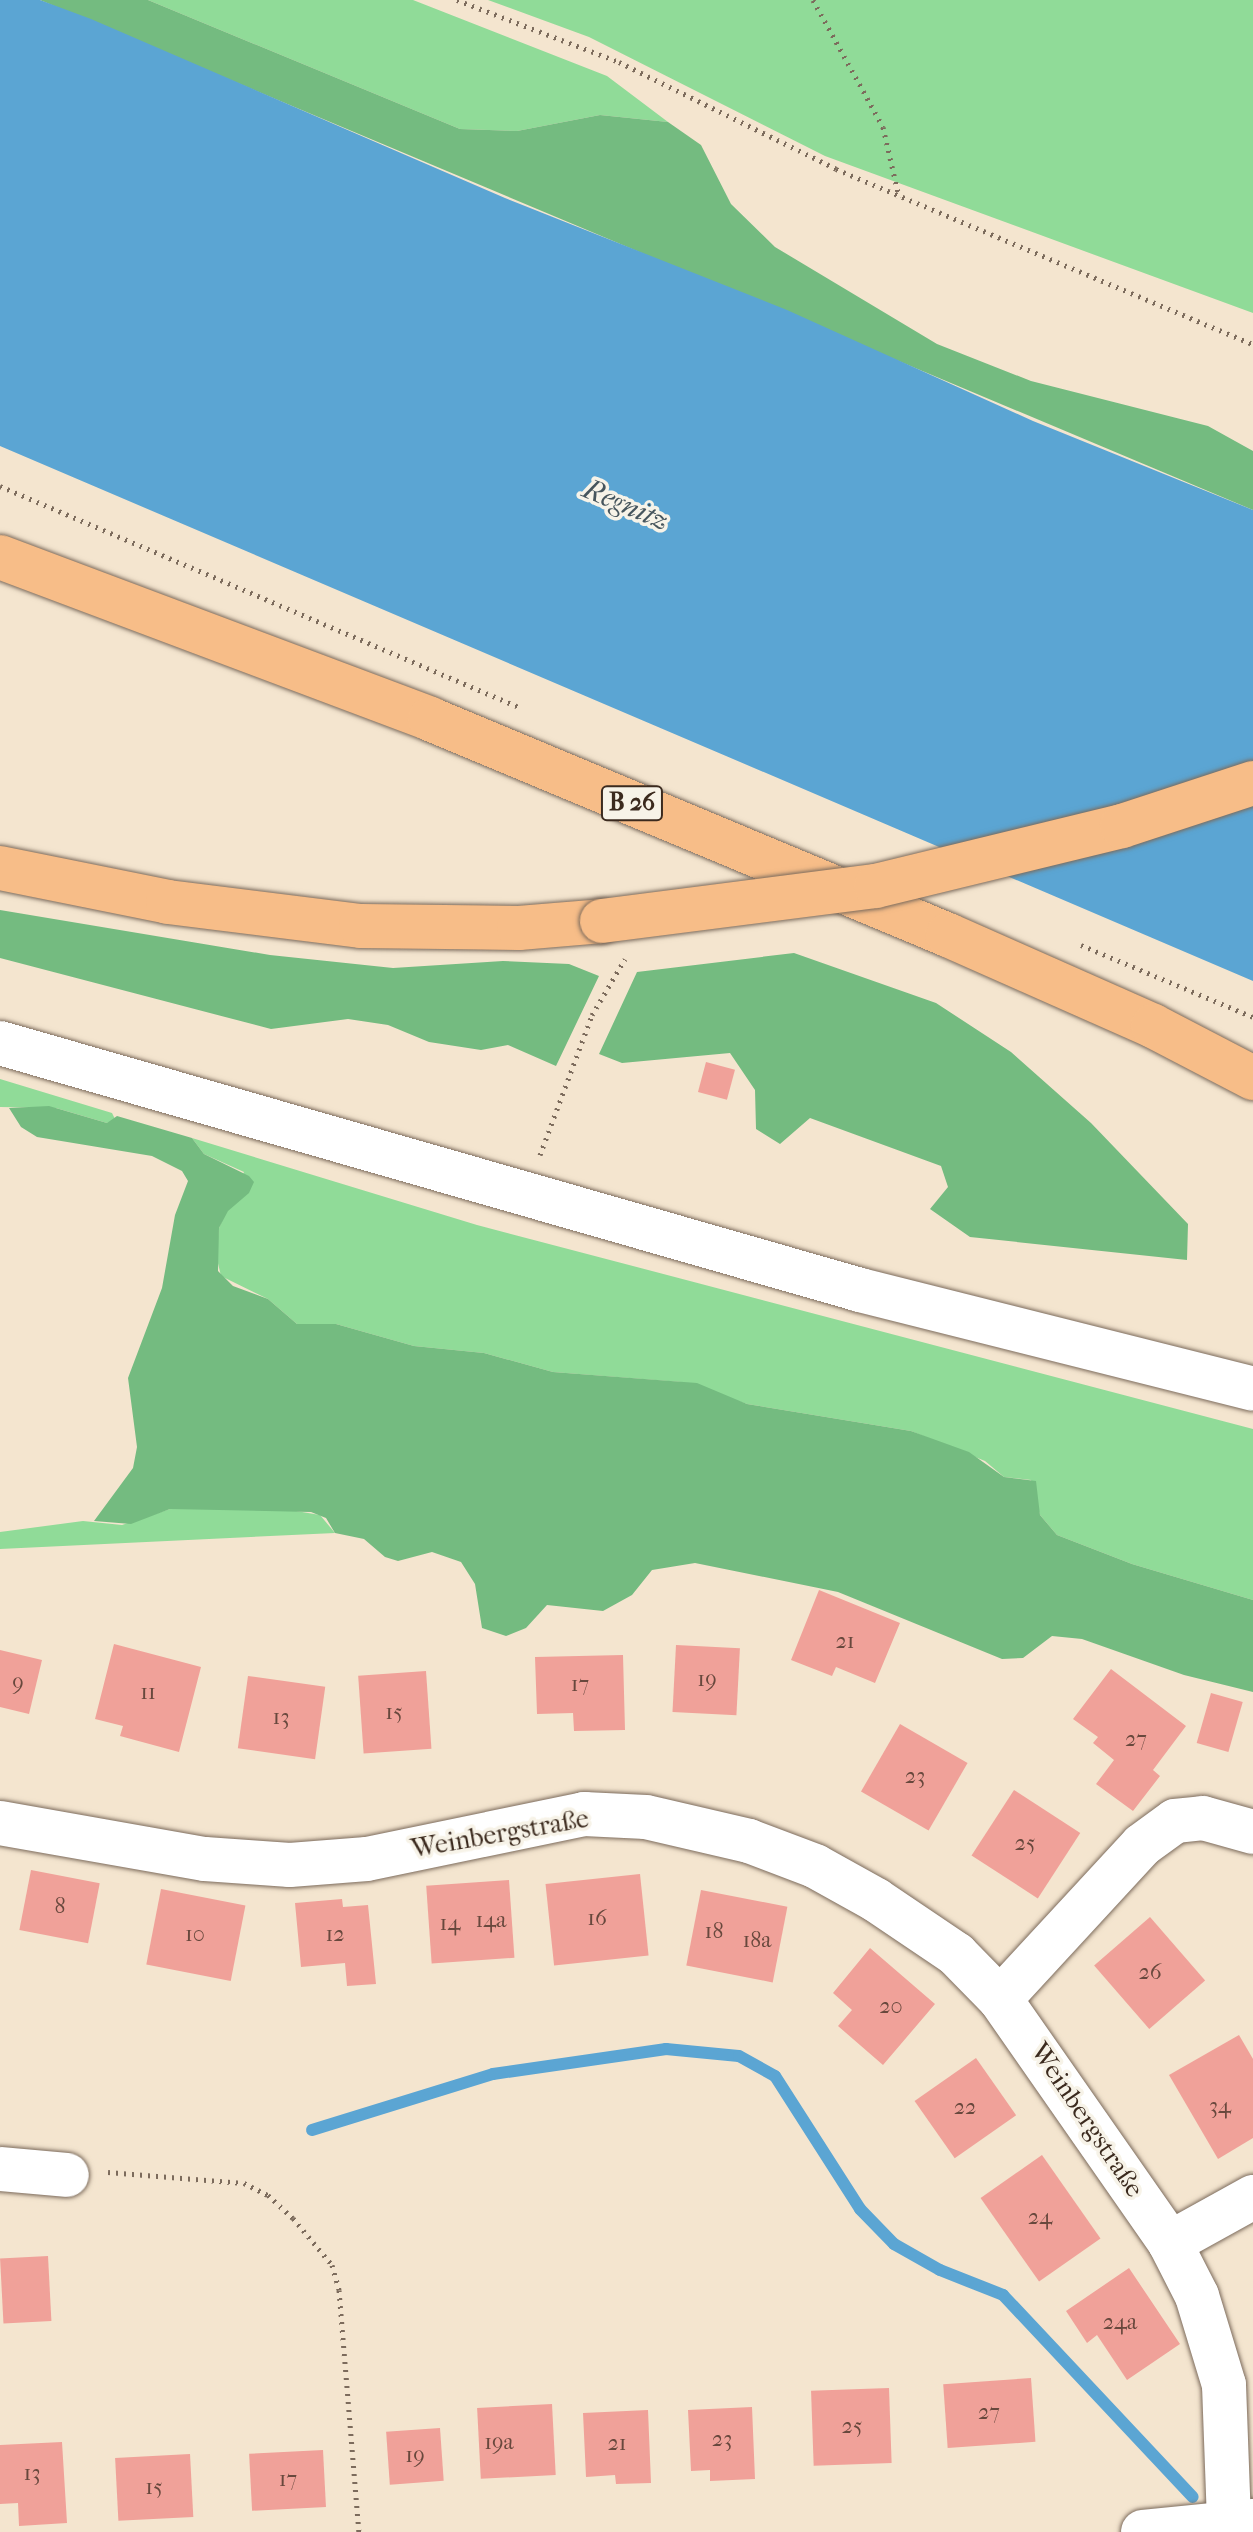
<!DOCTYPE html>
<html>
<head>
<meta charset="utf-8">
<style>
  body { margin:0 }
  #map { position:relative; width:1253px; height:2532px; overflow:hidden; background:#f4e5cf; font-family:"IM FELL French Canon",serif }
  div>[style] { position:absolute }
  .green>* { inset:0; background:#90db98 }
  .forest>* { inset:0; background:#74bb80 }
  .water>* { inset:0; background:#5ba5d3 }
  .stream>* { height:12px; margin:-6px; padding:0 6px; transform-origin:6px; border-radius:6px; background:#5ba5d3 }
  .building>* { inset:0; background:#f0a199; transform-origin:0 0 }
  .path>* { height:5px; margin-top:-2.5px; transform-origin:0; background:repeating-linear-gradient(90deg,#7c6b5c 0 2px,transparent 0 8px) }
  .roads { filter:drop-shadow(0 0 2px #7c6b5c) drop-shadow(0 0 2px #7c6b5c) }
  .minor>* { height:44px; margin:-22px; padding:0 22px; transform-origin:22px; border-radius:22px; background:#fff }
  .major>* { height:44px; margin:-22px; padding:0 22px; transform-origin:22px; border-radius:22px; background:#f7bd88 }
  .bridges { filter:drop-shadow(0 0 2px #7c6b5c) drop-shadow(0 0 2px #7c6b5c) }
  .major-bridge>* { height:44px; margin:-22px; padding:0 22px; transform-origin:22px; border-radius:22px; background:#f7bd88 }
  span { translate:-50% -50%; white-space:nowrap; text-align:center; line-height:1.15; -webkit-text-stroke:7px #f7f3e8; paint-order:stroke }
  .number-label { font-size:22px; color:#68483d }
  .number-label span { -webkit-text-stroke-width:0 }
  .shield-label span { padding:2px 6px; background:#f7f3e8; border:2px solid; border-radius:6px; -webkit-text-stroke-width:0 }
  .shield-label { font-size:24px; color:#3b2a1e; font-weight:700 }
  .street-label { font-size:26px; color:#3b2a1e }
  .water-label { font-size:28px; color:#46555d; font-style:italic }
</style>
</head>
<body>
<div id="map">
  <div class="green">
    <i style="clip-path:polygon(148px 0,413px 0,607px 76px,668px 122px,600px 115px,517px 131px,460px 129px)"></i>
    <i style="clip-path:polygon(488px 0,1253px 0,1253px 313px,825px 156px,589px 37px)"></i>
    <i style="clip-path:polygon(0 1079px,112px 1113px,116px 1121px,107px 1123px,56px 1108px,0 1107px)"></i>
    <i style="clip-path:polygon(192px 1138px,477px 1225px,1253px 1429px,1253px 1600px,1132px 1564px,1057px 1535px,1040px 1515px,1031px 1480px,1004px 1477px,985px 1461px,911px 1431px,747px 1404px,681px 1382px,553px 1372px,484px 1353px,414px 1346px,336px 1324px,297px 1324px,268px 1299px,221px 1276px,216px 1255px,219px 1228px,244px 1172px,204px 1154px)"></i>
    <i style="clip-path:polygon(278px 1508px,320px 1515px,335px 1533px,0 1549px,0 1532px,83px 1521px,122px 1525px,170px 1509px)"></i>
  </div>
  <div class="forest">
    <i style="clip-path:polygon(40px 0,148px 0,460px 129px,517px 131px,600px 115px,668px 122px,701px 145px,731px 204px,775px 247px,937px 344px,1031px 381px,1208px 426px,1253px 451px,1253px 510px)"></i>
    <i style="clip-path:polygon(0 910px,270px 955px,393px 968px,503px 961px,569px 964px,599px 976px,556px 1066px,508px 1045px,481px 1050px,429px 1042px,388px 1025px,348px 1019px,271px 1029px,0 958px)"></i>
    <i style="clip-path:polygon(794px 953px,936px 1003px,1011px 1052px,1091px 1123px,1188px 1224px,1187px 1260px,970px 1237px,930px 1209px,948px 1187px,941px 1166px,810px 1118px,780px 1144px,756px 1129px,755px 1090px,730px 1053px,622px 1063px,599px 1054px,637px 972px)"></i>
    <i style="clip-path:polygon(49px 1106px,107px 1123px,117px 1116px,192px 1138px,204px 1154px,249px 1176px,254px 1182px,249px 1193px,228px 1211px,219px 1228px,218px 1271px,233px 1286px,268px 1299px,297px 1324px,336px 1324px,414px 1346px,484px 1353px,553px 1372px,697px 1383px,747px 1404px,911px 1431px,969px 1452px,1004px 1477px,1036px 1481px,1040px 1515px,1057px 1535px,1132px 1564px,1253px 1600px,1253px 1692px,1184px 1675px,1082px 1639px,1052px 1636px,1023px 1658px,1002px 1659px,838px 1592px,695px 1563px,652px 1570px,632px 1595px,603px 1611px,547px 1605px,526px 1628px,506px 1636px,482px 1628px,475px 1584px,461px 1562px,432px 1552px,398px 1561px,385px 1557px,364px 1539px,335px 1533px,326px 1518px,311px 1512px,170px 1509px,131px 1524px,94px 1521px,133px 1468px,137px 1447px,128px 1378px,162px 1288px,175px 1215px,188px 1181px,182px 1171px,152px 1156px,37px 1137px,21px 1127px,9px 1108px)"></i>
  </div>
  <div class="water">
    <i style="clip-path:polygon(0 0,40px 0,91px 19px,505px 198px,787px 310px,1033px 421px,1253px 510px,1253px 981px,0 446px)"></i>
  </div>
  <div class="stream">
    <i style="left:312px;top:2130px;width:189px;rotate:-17.2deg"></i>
    <i style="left:493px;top:2074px;width:175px;rotate:-8.2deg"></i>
    <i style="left:666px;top:2049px;width:73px;rotate:5.5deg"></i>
    <i style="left:739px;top:2056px;width:41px;rotate:29.1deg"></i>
    <i style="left:775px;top:2076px;width:158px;rotate:57.4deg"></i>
    <i style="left:860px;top:2209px;width:49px;rotate:45.8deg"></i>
    <i style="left:894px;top:2244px;width:53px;rotate:29.5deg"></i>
    <i style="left:940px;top:2270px;width:68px;rotate:21.6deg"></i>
    <i style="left:1003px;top:2295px;width:277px;rotate:46.8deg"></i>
  </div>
  <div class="building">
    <i style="left:706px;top:1062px;width:30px;height:31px;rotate:15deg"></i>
    <i style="clip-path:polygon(819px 1590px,900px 1623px,875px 1683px,836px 1667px,832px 1676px,791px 1660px)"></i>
    <i style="clip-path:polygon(114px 1644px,201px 1667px,179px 1752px,120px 1736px,123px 1726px,95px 1719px)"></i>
    <i style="left:676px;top:1645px;width:64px;height:67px;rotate:3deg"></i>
    <i style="clip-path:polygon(0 1650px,42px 1660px,29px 1714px,0 1707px)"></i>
    <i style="clip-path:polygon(623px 1655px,625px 1730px,574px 1731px,573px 1713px,537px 1714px,535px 1657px)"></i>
    <i style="clip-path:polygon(1111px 1669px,1186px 1726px,1153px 1770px,1160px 1776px,1133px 1811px,1096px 1784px,1114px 1760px,1093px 1743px,1098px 1737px,1073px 1719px)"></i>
    <i style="left:426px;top:1671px;width:78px;height:68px;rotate:86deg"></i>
    <i style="left:248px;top:1676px;width:78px;height:73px;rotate:8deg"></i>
    <i style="left:1211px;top:1693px;width:33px;height:52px;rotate:16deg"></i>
    <i style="left:900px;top:1724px;width:78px;height:78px;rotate:30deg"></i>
    <i style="left:1014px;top:1790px;width:79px;height:78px;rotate:33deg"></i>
    <i style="left:31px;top:1870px;width:70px;height:61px;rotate:11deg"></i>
    <i style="left:640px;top:1874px;width:82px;height:95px;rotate:84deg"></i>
    <i style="left:509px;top:1880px;width:78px;height:83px;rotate:86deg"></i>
    <i style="left:161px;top:1889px;width:86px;height:77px;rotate:11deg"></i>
    <i style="left:701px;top:1890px;width:88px;height:77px;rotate:11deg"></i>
    <i style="clip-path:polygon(342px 1899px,343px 1907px,368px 1905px,376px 1984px,347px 1986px,345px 1963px,301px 1967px,295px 1903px)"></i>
    <i style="left:1150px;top:1917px;width:84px;height:74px;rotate:49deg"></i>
    <i style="clip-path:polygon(870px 1948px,935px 2004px,883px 2065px,838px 2026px,852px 2010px,833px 1993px)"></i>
    <i style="clip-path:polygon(1239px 2035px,1253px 2059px,1253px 2138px,1218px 2159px,1169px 2075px)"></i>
    <i style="left:976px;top:2058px;width:70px;height:75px;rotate:55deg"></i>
    <i style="left:1042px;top:2155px;width:102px;height:75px;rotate:55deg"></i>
    <i style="left:48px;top:2256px;width:65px;height:48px;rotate:87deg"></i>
    <i style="clip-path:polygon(1129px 2268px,1180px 2344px,1127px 2380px,1097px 2335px,1087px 2343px,1066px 2311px)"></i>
    <i style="left:1031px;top:2378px;width:64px;height:88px;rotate:86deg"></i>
    <i style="left:889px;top:2388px;width:75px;height:78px;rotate:88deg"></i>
    <i style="left:552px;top:2404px;width:71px;height:75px;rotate:87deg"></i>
    <i style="clip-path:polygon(752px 2407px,755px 2479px,710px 2481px,710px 2470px,691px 2471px,688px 2410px)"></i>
    <i style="clip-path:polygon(648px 2410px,651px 2483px,616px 2484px,615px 2475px,586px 2477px,583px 2413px)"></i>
    <i style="left:440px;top:2428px;width:53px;height:54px;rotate:86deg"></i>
    <i style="clip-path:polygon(62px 2442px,67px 2523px,19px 2526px,18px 2503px,0 2504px,0 2445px)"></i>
    <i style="left:323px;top:2450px;width:57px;height:74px;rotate:87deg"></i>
    <i style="left:190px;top:2454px;width:63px;height:75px;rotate:87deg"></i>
  </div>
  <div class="path">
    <i style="left:457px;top:0;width:173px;rotate:20.9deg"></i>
    <i style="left:619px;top:62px;width:242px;rotate:26.2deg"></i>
    <i style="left:836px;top:169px;width:452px;rotate:22.8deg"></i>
    <i style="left:813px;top:0;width:145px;rotate:61.1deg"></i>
    <i style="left:883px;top:127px;width:72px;rotate:77.1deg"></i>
    <i style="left:0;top:486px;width:564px;rotate:23.07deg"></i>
    <i style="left:1081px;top:945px;width:186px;rotate:22.7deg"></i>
    <i style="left:540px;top:1155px;width:149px;rotate:-69.6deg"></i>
    <i style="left:592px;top:1015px;width:65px;rotate:-59.5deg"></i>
    <i style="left:108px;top:2172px;width:136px;rotate:4.6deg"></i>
    <i style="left:244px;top:2183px;width:27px;rotate:27deg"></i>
    <i style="left:268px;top:2195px;width:34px;rotate:43deg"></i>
    <i style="left:293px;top:2218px;width:61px;rotate:50.3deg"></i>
    <i style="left:332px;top:2265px;width:26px;rotate:74deg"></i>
    <i style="left:339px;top:2290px;width:243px;rotate:85.3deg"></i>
  </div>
  <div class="roads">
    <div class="minor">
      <i style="left:0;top:1043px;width:895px;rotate:16.02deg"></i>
      <i style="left:860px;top:1290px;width:405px;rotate:14.1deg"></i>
      <i style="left:0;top:1823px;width:208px;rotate:10deg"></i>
      <i style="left:205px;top:1859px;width:85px;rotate:4deg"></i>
      <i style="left:290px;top:1865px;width:77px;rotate:-4.5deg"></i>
      <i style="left:367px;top:1859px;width:222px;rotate:-11.7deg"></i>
      <i style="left:584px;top:1814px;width:62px;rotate:2.8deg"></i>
      <i style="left:646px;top:1817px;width:106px;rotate:13.1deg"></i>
      <i style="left:749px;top:1841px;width:71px;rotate:20.7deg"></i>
      <i style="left:815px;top:1866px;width:70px;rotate:29.1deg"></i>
      <i style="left:876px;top:1900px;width:97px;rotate:34deg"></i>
      <i style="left:956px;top:1954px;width:63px;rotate:45.6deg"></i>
      <i style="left:1000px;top:1999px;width:297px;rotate:55.1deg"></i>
      <i style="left:1170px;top:2243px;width:59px;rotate:63deg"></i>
      <i style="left:1197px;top:2296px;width:93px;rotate:73.1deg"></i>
      <i style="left:1224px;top:2385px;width:136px;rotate:87.9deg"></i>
      <i style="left:1000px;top:1999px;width:209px;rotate:-47.3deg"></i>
      <i style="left:1142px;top:1845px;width:41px;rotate:-36deg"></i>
      <i style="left:1175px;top:1821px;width:28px;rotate:-6deg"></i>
      <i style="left:1203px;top:1818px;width:52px;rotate:15.6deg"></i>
      <i style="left:0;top:2169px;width:67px;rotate:5.1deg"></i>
      <i style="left:1170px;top:2243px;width:95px;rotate:-29deg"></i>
      <i style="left:1143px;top:2532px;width:111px;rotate:-5.7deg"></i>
    </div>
    <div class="major">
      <i style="left:0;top:557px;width:460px;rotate:20.6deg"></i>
      <i style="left:430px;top:719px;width:561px;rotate:22.64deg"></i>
      <i style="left:948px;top:935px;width:224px;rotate:23.9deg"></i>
      <i style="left:1153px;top:1026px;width:113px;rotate:27.5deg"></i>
      <i style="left:0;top:868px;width:171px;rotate:11.4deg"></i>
      <i style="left:168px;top:902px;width:194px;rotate:7.1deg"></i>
      <i style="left:361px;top:926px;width:158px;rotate:0.7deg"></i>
      <i style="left:519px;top:928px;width:83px;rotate:-4.8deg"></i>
    </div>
  </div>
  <div class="bridges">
    <div class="major-bridge">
      <i style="left:602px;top:921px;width:276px;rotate:-7.3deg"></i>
      <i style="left:876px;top:886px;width:253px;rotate:-13.7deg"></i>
      <i style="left:1122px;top:826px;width:138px;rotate:-18.2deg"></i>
    </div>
  </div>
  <div class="number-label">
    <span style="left:845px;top:1642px">21</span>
    <span style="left:707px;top:1680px">19</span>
    <span style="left:18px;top:1683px">9</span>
    <span style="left:580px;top:1685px">17</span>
    <span style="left:148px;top:1693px">11</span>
    <span style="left:394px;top:1713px">15</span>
    <span style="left:281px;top:1718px">13</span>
    <span style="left:1136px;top:1740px">27</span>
    <span style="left:915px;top:1777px">23</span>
    <span style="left:1025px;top:1844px">25</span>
    <span style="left:60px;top:1907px">8</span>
    <span style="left:597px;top:1919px">16</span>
    <span style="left:491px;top:1921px">14a</span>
    <span style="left:450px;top:1924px">14</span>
    <span style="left:714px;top:1932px">18</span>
    <span style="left:195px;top:1935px">10</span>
    <span style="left:335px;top:1935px">12</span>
    <span style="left:757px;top:1941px">18a</span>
    <span style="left:1150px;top:1973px">26</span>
    <span style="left:891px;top:2007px">20</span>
    <span style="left:1220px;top:2107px">34</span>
    <span style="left:965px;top:2108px">22</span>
    <span style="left:1040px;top:2218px">24</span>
    <span style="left:1120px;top:2323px">24a</span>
    <span style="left:989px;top:2413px">27</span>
    <span style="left:852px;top:2427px">25</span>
    <span style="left:722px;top:2440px">23</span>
    <span style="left:499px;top:2443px">19a</span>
    <span style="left:617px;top:2444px">21</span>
    <span style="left:415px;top:2456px">19</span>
    <span style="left:32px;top:2474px">13</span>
    <span style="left:288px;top:2480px">17</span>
    <span style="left:154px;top:2488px">15</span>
  </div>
  <div class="shield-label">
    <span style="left:632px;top:803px">B 26</span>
  </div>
  <div class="street-label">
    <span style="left:500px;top:1834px;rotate:-10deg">Weinbergstraße</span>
    <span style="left:1087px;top:2120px;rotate:56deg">Weinbergstraße</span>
  </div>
  <div class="water-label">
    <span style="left:626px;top:505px;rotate:23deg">Regnitz</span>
  </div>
</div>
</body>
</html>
